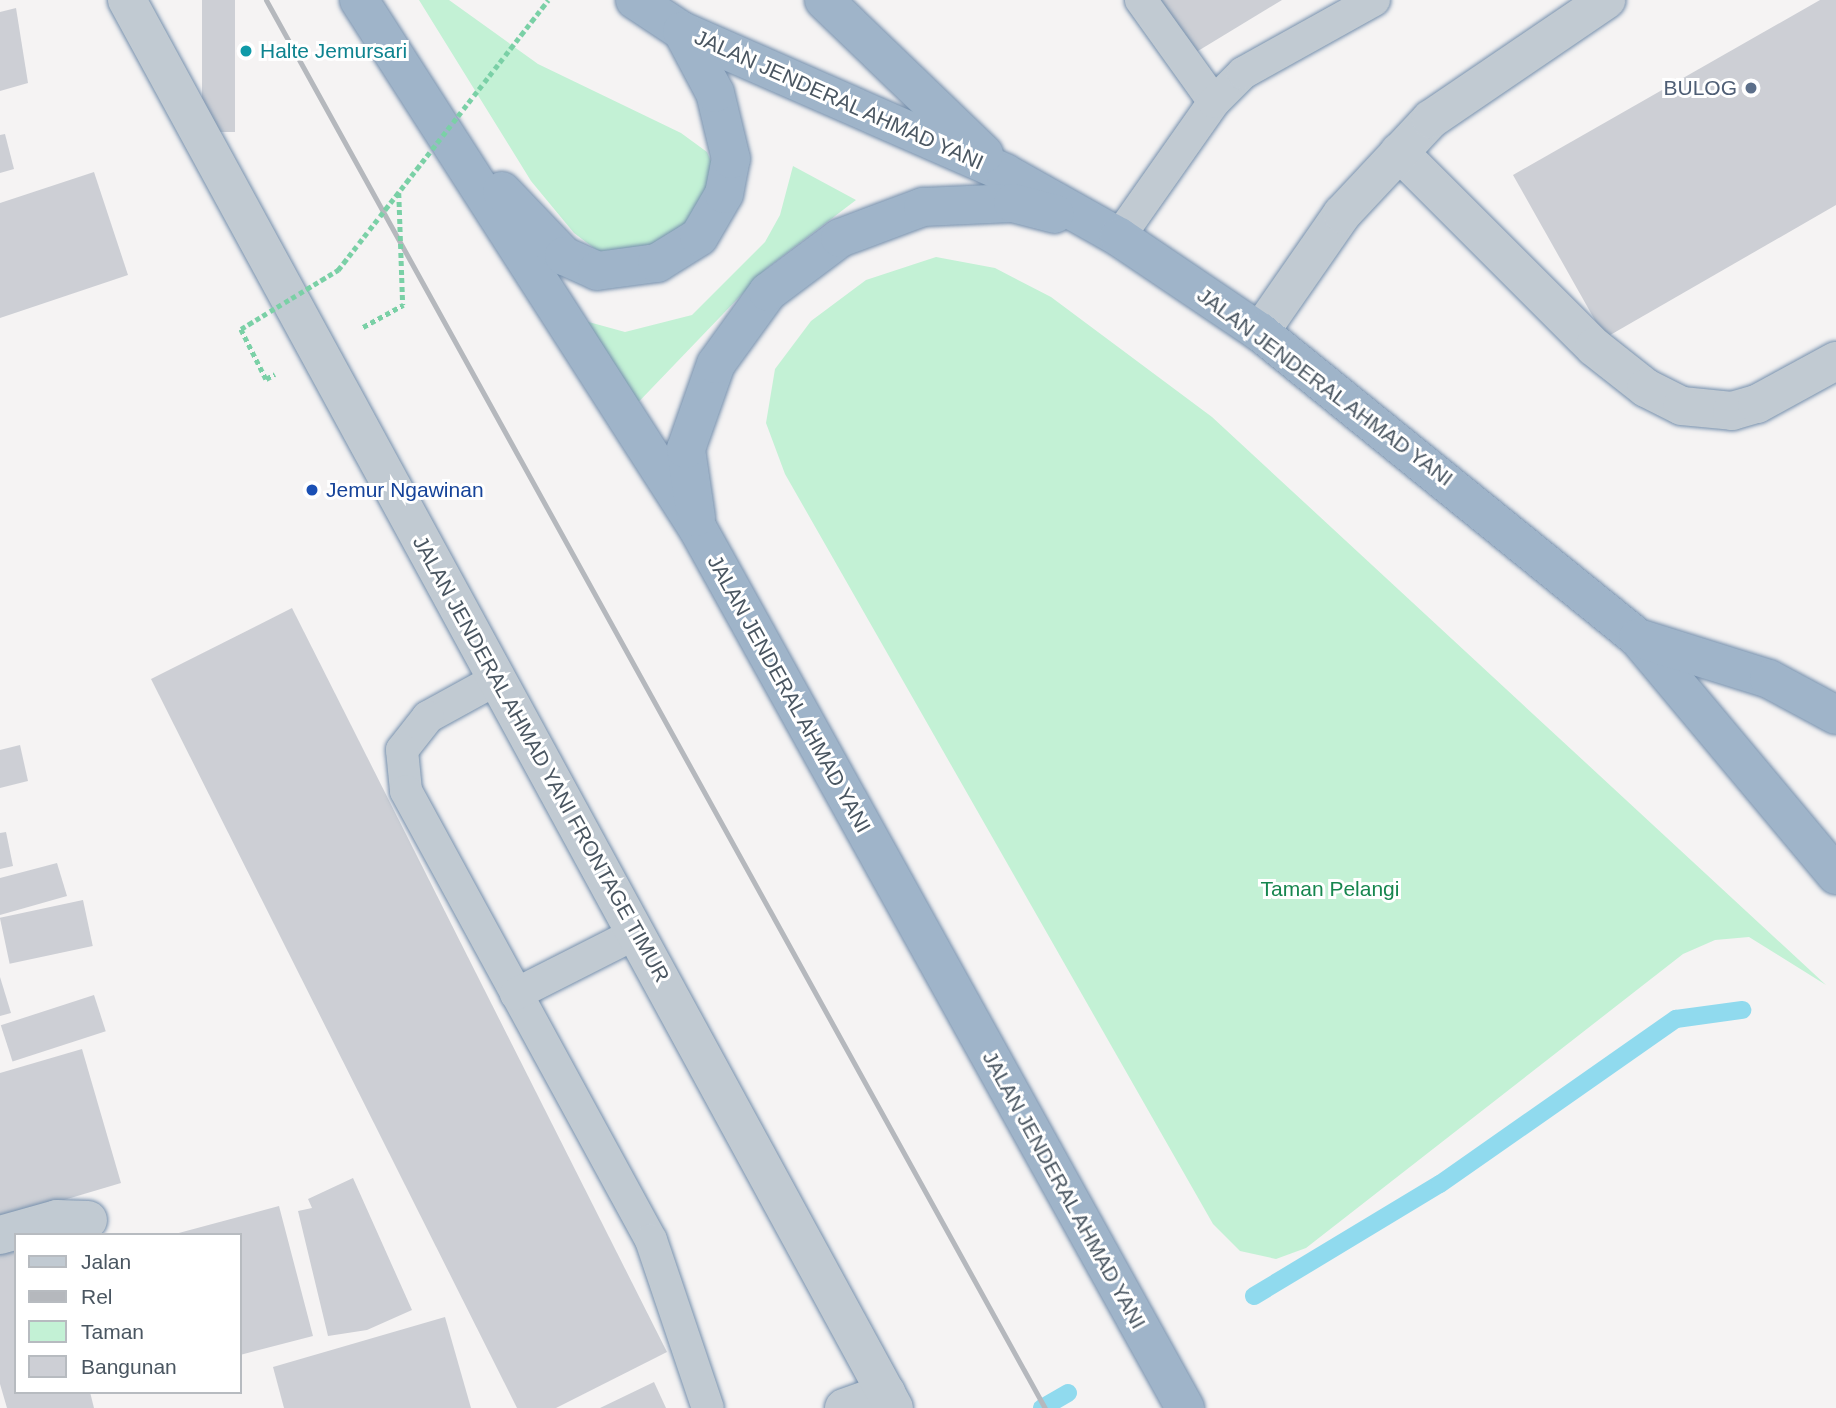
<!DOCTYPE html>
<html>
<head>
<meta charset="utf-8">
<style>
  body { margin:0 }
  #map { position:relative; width:1836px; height:1408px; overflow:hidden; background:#f5f3f3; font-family:Arial,sans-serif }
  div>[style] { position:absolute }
  .green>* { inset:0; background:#c3f1d5 }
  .stream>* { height:18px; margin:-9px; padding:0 9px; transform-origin:9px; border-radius:9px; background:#90daee }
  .building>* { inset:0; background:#cdcfd5; transform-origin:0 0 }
  .path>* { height:4.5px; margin-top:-2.25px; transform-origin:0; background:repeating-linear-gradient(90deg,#7ad0a6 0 5px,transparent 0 8.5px) }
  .roads { filter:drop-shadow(0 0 2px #7690ad) drop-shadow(0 0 2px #7690ad) }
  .service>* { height:32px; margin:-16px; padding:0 16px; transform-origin:16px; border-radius:16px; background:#c1cad2 }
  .minor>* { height:38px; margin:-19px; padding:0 19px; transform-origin:19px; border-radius:19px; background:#c1cad2 }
  .tertiary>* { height:38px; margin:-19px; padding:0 19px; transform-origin:19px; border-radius:19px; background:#c1cad2 }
  .trunk>* { height:38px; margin:-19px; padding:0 19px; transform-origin:19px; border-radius:19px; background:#9fb4c9 }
  .rail>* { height:5px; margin:-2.5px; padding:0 2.5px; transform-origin:2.5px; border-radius:2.5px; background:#b5b8bd }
  .path-bridge>* { height:4.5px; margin-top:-2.25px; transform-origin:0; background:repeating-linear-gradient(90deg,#7ad0a6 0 5px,transparent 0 8.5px) }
  .dots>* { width:19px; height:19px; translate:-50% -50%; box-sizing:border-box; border:4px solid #fff; border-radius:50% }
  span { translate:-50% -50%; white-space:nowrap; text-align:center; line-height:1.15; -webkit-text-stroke:6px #fff; paint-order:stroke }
  .culture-label { font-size:21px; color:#0d838f }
  .left { translate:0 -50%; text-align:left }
  .service-label { font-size:21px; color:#4e5e75 }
  .right { translate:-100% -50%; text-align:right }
  .street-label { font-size:21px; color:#4a5661 }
  .transit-label { font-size:21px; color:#164399 }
  .park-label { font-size:21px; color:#17864f }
  .legend { position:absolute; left:14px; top:1233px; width:228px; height:161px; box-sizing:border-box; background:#fff; border:2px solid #b7bbc0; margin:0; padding:9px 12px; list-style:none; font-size:21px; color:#4a5661 }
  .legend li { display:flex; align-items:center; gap:14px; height:35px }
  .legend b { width:35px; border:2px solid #b7bbc0 }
</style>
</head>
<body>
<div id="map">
  <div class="green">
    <i style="clip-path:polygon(419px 0,449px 0,538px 64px,681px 133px,707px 152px,718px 177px,714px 211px,615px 264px,574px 233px,531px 181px)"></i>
    <i style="clip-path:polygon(793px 166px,856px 200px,767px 268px,627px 414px,567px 316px,625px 332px,692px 315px,765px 242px,780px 215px)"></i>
    <i style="clip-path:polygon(936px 257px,995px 268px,1051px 297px,1212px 417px,1826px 985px,1749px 937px,1715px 940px,1683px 954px,1306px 1248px,1276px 1259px,1240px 1251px,1213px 1224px,785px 474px,766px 423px,775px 369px,811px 321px,866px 280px)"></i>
  </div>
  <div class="stream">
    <i style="left:1254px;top:1296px;width:217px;rotate:-31.1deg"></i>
    <i style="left:1440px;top:1184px;width:288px;rotate:-35deg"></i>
    <i style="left:1676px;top:1019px;width:67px;rotate:-7.8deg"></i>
    <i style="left:1042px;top:1408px;width:30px;rotate:-30deg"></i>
  </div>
  <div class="building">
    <i style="left:202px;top:0;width:33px;height:132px"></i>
    <i style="clip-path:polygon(1160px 0,1282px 0,1193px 54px)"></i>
    <i style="clip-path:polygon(1820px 0,1836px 0,1836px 205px,1605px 338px,1513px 175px)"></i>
    <i style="clip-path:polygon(16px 8px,28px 83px,0 91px,0 12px)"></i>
    <i style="clip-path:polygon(5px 134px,14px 169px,0 173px,0 135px)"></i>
    <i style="clip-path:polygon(94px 172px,128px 275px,0 318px,0 203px)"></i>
    <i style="clip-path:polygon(292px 608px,667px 1352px,556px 1408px,517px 1408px,151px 679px)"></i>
    <i style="clip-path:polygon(20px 745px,28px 781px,0 788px,0 750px)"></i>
    <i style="clip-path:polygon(6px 832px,13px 866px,0 869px,0 833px)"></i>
    <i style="clip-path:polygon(57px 863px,67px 896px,0 915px,0 878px)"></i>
    <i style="left:83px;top:900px;width:47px;height:85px;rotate:78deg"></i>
    <i style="clip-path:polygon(0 977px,11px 1013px,0 1016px)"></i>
    <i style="left:94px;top:995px;width:38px;height:98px;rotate:72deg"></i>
    <i style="clip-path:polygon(82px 1049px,121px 1183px,0 1219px,0 1073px)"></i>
    <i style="clip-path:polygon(353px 1178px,412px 1310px,367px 1330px,328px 1336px,298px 1211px,312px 1208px,308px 1199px)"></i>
    <i style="clip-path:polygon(279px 1206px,313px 1336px,240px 1355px,240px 1235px,175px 1234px)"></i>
    <i style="clip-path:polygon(16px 1240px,16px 1392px,90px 1392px,94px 1408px,7px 1408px,0 1384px,0 1245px)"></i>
    <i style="clip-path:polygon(445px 1317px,471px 1408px,284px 1408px,273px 1367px)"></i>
    <i style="clip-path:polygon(654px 1382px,666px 1408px,600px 1408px)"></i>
  </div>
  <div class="path">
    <i style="left:363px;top:327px;width:46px;rotate:-28.8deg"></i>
    <i style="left:241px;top:329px;width:56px;rotate:63.4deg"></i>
    <i style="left:266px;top:379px;width:10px;rotate:-29deg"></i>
  </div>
  <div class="roads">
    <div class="service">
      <i style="left:1141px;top:0;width:125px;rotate:54.4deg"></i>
      <i style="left:1119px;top:237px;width:165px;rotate:-54.9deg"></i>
      <i style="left:1214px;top:102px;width:41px;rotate:-45deg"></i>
      <i style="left:1243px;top:73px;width:150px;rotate:-29.1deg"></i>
      <i style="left:497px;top:679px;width:79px;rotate:151.2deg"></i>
      <i style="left:428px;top:717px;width:42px;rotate:128.2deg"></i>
      <i style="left:402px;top:750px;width:41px;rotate:84.4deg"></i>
      <i style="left:406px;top:791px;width:511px;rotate:61.38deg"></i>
      <i style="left:651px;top:1240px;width:177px;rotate:71.3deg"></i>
      <i style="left:516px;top:994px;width:135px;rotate:-26.9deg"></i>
    </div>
    <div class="minor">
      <i style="left:1399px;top:152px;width:276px;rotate:45deg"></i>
      <i style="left:1594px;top:347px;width:66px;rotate:38.3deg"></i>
      <i style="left:1646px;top:388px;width:40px;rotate:26.6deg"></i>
      <i style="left:1682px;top:406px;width:50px;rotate:5.7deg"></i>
      <i style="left:1732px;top:411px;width:26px;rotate:-16deg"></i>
      <i style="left:1757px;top:404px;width:90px;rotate:-28.6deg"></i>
      <i style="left:1260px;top:332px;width:144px;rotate:-55.2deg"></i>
      <i style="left:1342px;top:214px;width:130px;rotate:-46.9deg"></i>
      <i style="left:1431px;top:119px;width:212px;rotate:-34.2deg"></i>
      <i style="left:0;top:1235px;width:59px;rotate:-15.7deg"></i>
      <i style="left:57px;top:1219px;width:31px;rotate:2deg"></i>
      <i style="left:844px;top:1408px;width:45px;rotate:-19.7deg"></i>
    </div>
    <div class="tertiary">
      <i style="left:127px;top:0;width:1603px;rotate:61.42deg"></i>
    </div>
    <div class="trunk">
      <i style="left:359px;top:0;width:628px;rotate:57.35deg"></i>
      <i style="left:698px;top:529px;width:1005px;rotate:61.01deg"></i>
      <i style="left:635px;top:0;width:56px;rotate:33.4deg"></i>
      <i style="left:682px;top:31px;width:353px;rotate:23.7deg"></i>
      <i style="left:1005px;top:173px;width:131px;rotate:29.3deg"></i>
      <i style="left:1119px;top:237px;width:170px;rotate:34deg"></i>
      <i style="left:1260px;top:332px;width:486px;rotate:39deg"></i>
      <i style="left:1638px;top:638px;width:309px;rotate:50.1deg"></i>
      <i style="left:824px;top:0;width:222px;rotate:43.9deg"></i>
      <i style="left:502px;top:191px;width:90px;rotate:46.4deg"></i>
      <i style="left:564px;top:256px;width:36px;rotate:24deg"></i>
      <i style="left:597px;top:271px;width:61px;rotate:-7.6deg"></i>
      <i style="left:657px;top:263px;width:49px;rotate:-31.8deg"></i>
      <i style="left:699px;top:237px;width:50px;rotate:-59.8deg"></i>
      <i style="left:724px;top:194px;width:36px;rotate:-79deg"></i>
      <i style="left:731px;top:159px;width:68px;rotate:-103.6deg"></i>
      <i style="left:715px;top:93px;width:70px;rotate:-118deg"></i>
      <i style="left:696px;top:517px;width:69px;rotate:-98.4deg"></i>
      <i style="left:686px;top:449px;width:90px;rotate:-70.6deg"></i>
      <i style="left:716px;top:364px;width:89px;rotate:-54.2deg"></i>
      <i style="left:768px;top:292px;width:90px;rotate:-36.9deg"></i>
      <i style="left:840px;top:238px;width:89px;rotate:-20.5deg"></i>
      <i style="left:923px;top:207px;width:90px;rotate:-2.5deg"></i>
      <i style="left:1013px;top:203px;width:43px;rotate:14.7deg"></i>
      <i style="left:1638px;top:638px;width:137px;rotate:17.4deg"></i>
      <i style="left:1769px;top:679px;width:76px;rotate:28.2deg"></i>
    </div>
  </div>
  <div class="rail">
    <i style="left:266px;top:0;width:1609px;rotate:61.05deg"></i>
  </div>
  <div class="path-bridge">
    <i style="left:399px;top:193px;width:112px;rotate:88deg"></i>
    <i style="left:241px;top:329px;width:114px;rotate:-31.3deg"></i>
    <i style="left:338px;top:270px;width:342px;rotate:-52.1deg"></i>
  </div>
  <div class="dots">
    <i style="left:246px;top:51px;background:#0f9aa8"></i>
    <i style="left:1751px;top:88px;background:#5c6f8a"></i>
    <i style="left:312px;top:490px;background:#1a4fb4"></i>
  </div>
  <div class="culture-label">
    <span class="left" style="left:260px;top:51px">Halte Jemursari</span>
  </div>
  <div class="service-label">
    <span class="right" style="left:1737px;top:88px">BULOG</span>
  </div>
  <div class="street-label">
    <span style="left:839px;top:100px;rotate:24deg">JALAN JENDERAL AHMAD YANI</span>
    <span style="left:1325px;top:387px;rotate:37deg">JALAN JENDERAL AHMAD YANI</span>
    <span style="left:789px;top:694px;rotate:61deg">JALAN JENDERAL AHMAD YANI</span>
    <span style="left:541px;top:759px;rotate:61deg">JALAN JENDERAL AHMAD YANI FRONTAGE TIMUR</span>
    <span style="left:1064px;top:1190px;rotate:61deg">JALAN JENDERAL AHMAD YANI</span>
  </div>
  <div class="transit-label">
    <span class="left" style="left:326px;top:490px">Jemur Ngawinan</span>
  </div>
  <div class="park-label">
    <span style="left:1330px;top:889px">Taman Pelangi</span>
  </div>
  <ul class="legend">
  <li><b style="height:9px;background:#c1cad2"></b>Jalan</li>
  <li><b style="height:9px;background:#b5b8bd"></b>Rel</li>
  <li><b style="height:19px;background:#c3f1d5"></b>Taman</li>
  <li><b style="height:19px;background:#cdcfd5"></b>Bangunan</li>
  </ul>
</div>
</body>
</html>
